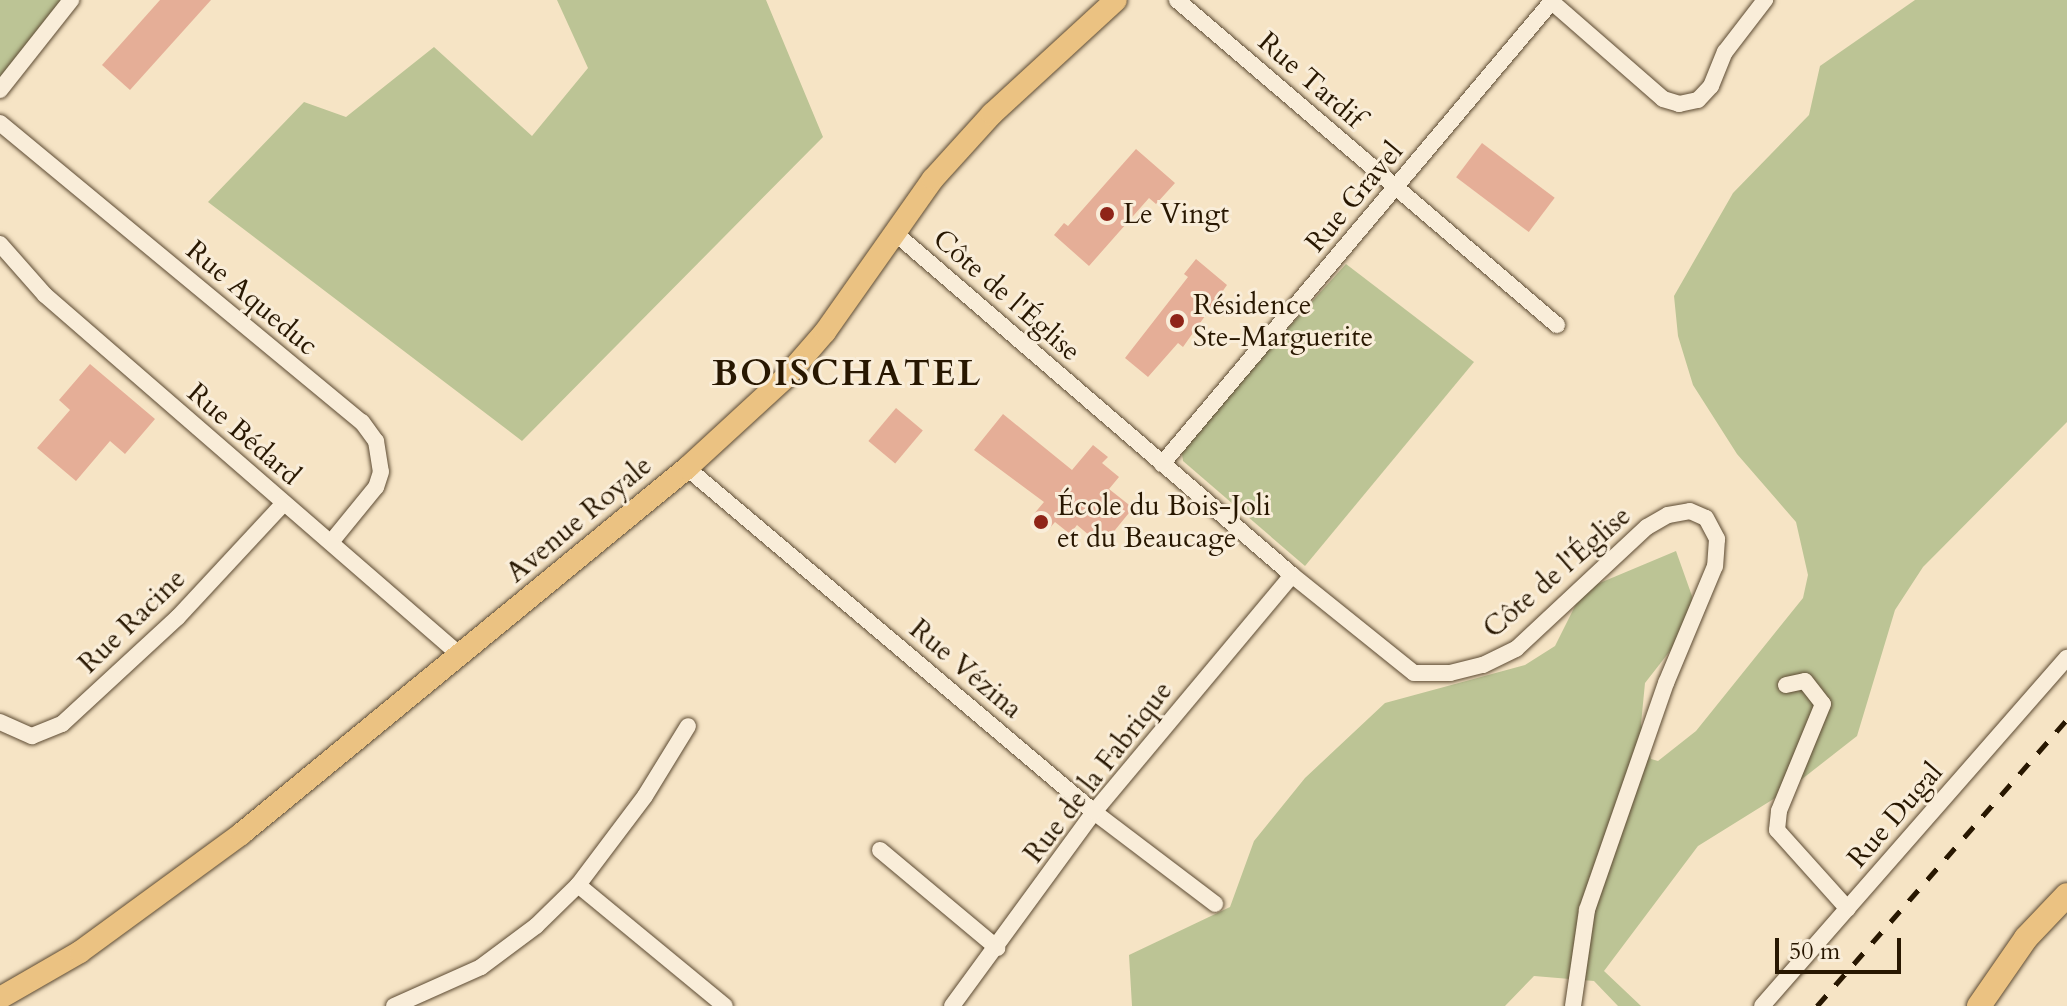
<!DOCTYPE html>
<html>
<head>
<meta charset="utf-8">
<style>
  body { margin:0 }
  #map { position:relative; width:2067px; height:1006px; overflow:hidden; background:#f6e4c5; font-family:Cardo,serif }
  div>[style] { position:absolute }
  .green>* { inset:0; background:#bcc495 }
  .building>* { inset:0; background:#e5ae97; transform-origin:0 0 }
  .roads { filter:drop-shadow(0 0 2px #5c4a32) drop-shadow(0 0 2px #5c4a32) }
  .minor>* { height:16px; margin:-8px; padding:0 8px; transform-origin:8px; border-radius:8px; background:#f9edd9 }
  .major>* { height:22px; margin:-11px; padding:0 11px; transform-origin:11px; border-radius:11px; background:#ebc282 }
  .highway>* { height:24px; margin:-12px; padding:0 12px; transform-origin:12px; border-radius:12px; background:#ebc282 }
  .rail>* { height:5px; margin-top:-2.5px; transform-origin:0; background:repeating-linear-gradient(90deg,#281701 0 14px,transparent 0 28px) }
  .dots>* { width:22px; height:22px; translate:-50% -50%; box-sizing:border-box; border:4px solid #f9edd9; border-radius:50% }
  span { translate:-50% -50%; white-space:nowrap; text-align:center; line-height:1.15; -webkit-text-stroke:6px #f9edd9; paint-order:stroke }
  .street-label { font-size:28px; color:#281701 }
  .poi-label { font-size:28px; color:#281701 }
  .left { translate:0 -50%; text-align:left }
  .district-label { font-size:36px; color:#281701; font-weight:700; letter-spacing:2px }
  .scale { position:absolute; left:1775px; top:938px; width:126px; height:36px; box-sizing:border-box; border:4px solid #281701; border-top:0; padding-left:10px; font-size:24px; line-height:28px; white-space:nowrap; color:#281701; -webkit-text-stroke:6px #f9edd9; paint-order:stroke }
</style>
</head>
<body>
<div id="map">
  <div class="green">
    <i style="clip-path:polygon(0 0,71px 0,0 90px)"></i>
    <i style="clip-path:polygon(557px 0,766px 0,823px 137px,522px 441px,208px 202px,304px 102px,346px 117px,434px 47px,532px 136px,588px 68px)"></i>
    <i style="clip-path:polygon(1915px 0,2067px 0,2067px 422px,1923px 567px,1895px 610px,1857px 736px,1788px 790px,1698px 846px,1604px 971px,1641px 1006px,1618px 1006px,1594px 981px,1534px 976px,1505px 1006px,1132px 1006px,1129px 955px,1230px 907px,1254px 841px,1305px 778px,1385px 703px,1525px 665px,1555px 646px,1583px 590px,1676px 551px,1692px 596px,1691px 624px,1645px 683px,1641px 724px,1651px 759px,1658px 761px,1696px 731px,1770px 639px,1803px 598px,1808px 575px,1796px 522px,1737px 454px,1693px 385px,1678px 336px,1674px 296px,1733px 193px,1809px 115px,1820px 66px)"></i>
    <i style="clip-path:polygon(1346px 264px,1474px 362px,1305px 566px,1183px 461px,1181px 446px)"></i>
  </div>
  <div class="building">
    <i style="clip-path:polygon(160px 0,211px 0,130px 90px,102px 65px)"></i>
    <i style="left:1482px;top:143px;width:91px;height:43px;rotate:37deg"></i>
    <i style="clip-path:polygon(1136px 149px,1175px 183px,1156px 204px,1149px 198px,1089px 266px,1054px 235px,1064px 223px,1068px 226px)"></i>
    <i style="clip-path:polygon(1196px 259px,1227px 285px,1183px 347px,1178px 343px,1148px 377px,1125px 358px,1188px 277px,1184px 274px)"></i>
    <i style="clip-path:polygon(90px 364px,155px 419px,125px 454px,110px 441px,76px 481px,37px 448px,70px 410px,59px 400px)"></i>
    <i style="left:896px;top:408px;width:35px;height:43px;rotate:40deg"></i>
    <i style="clip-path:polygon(1003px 414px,1072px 470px,1093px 445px,1108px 457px,1102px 463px,1119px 477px,1109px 489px,1133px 508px,1102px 546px,1077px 525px,1070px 534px,1055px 522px,1049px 529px,1033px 515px,1044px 502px,974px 450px)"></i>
  </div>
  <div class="roads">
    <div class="minor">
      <i style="left:1177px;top:0;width:500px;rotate:40.54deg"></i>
      <i style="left:1552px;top:2px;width:147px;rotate:41.1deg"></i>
      <i style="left:1663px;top:99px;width:17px;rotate:17deg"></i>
      <i style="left:1679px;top:104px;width:19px;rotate:-12deg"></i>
      <i style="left:1698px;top:100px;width:19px;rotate:-47deg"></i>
      <i style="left:1711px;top:86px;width:37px;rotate:-68deg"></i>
      <i style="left:1725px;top:52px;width:66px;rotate:-52.4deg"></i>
      <i style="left:0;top:90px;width:115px;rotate:-51.7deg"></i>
      <i style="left:0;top:123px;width:470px;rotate:39.6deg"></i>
      <i style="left:362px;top:422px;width:24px;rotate:54deg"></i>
      <i style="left:376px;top:441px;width:31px;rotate:81deg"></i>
      <i style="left:381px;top:472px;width:16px;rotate:108deg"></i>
      <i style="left:376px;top:487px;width:70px;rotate:129.2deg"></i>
      <i style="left:895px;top:233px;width:524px;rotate:40.74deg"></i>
      <i style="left:1292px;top:575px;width:156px;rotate:38.8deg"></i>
      <i style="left:1414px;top:673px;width:36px"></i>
      <i style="left:1450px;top:673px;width:34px;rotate:-14deg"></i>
      <i style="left:1483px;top:665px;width:37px;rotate:-26deg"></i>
      <i style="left:1516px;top:649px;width:179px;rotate:-43deg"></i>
      <i style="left:1647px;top:527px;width:24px;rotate:-30deg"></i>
      <i style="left:1668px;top:515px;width:22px;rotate:-10deg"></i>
      <i style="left:1690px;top:511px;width:17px;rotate:24deg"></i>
      <i style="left:1706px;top:518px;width:24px;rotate:62deg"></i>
      <i style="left:1717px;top:539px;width:27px;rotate:94deg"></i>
      <i style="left:1715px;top:566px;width:127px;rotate:112.7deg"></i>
      <i style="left:1666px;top:683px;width:240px;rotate:109.2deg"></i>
      <i style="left:1587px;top:910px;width:97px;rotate:98.3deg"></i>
      <i style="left:0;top:244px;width:68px;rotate:48.6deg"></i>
      <i style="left:45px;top:295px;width:551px;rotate:40.95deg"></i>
      <i style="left:1162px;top:464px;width:607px;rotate:-49.88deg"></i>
      <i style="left:687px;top:468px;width:533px;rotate:40.2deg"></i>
      <i style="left:1094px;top:812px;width:152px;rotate:37.2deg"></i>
      <i style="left:1786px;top:685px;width:19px;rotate:-12deg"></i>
      <i style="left:1805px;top:681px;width:29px;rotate:52deg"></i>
      <i style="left:1823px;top:704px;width:116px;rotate:112.4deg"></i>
      <i style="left:1779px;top:811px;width:19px;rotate:96deg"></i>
      <i style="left:1777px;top:830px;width:106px;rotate:48.1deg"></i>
      <i style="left:0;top:722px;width:35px;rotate:24deg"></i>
      <i style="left:32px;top:736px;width:32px;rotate:-22deg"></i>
      <i style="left:62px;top:724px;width:158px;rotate:-42.7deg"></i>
      <i style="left:178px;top:617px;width:154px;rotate:-47.1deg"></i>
      <i style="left:880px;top:850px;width:153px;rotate:39.9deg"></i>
      <i style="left:578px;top:885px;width:190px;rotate:39.5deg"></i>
      <i style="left:394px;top:1006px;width:95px;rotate:-24.1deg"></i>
      <i style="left:481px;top:967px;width:69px;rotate:-36.7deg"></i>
      <i style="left:536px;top:926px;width:59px;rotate:-44.3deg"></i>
      <i style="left:578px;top:885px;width:111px;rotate:-53deg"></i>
      <i style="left:645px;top:796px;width:82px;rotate:-58.4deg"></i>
      <i style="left:952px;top:1006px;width:240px;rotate:-53.8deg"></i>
      <i style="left:1094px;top:812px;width:309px;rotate:-50.1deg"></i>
      <i style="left:1762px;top:1006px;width:463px;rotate:-48.8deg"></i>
    </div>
    <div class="major">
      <i style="left:0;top:998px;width:92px;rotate:-29.9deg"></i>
      <i style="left:80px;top:952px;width:200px;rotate:-36.2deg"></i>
      <i style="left:241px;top:834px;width:577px;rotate:-39.37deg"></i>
      <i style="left:687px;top:468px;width:134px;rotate:-42.6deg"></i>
      <i style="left:786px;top:377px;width:60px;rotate:-49.1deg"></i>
      <i style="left:825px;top:332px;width:187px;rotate:-54.8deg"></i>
      <i style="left:933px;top:179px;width:88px;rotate:-47.8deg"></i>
      <i style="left:992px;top:114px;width:168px;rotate:-42.6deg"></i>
    </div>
    <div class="highway">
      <i style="left:1979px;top:1006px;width:83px;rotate:-55.3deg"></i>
      <i style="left:2026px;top:938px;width:59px;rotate:-46.4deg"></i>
    </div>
  </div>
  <div class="rail">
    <i style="left:1817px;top:1006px;width:381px;rotate:-48.9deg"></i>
  </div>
  <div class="dots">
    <i style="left:1107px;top:214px;background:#8f2418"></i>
    <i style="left:1177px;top:321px;background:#8f2418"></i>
    <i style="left:1041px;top:522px;background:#8f2418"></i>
  </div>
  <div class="street-label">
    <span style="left:1311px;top:80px;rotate:41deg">Rue Tardif</span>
    <span style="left:1354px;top:197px;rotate:-50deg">Rue Gravel</span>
    <span style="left:1007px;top:295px;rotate:41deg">Côte de l'Église</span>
    <span style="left:252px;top:298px;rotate:40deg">Rue Aqueduc</span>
    <span style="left:244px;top:434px;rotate:41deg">Rue Bédard</span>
    <span style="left:579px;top:519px;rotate:-40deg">Avenue Royale</span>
    <span style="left:1557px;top:572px;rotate:-41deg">Côte de l'Église</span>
    <span style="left:132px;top:621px;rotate:-44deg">Rue Racine</span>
    <span style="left:966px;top:669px;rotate:40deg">Rue Vézina</span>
    <span style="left:1098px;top:772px;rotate:-52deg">Rue de la Fabrique</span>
    <span style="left:1895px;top:815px;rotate:-49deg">Rue Dugal</span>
  </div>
  <div class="poi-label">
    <span class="left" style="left:1123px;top:214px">Le Vingt</span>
    <span class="left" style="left:1193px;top:321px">Résidence<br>Ste-Marguerite</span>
    <span class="left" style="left:1057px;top:522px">École du Bois-Joli<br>et du Beaucage</span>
  </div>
  <div class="district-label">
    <span style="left:847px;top:374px">BOISCHATEL</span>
  </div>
  <div class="scale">50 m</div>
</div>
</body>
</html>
